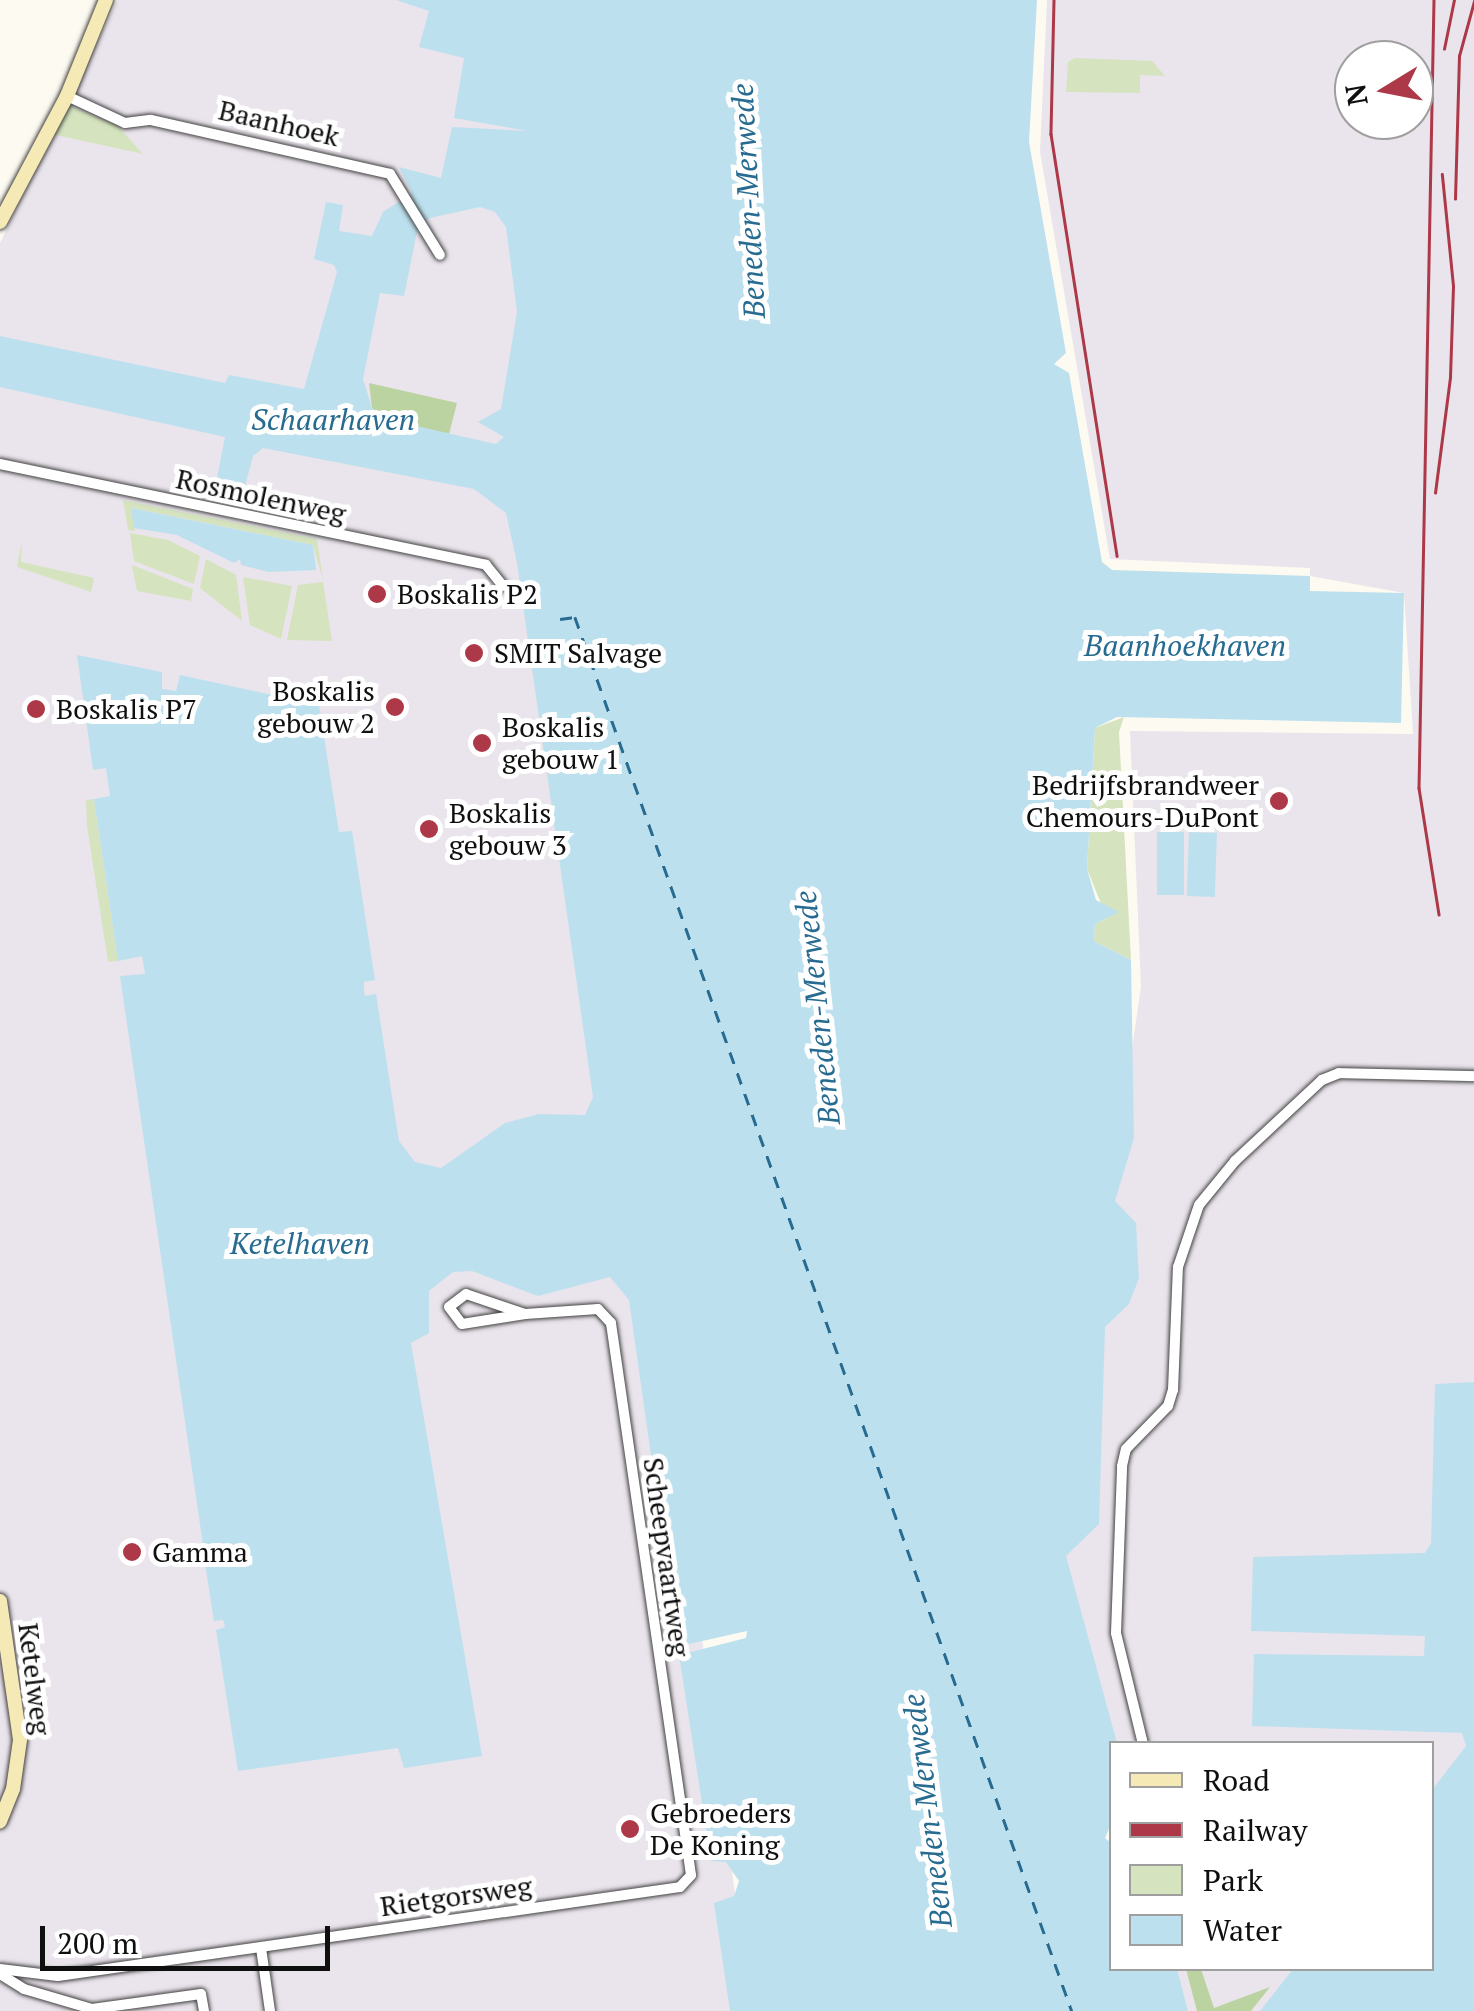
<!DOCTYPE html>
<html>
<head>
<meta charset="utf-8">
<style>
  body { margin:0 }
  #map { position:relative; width:1474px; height:2011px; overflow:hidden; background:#fdfaf2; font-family:"PT Serif",serif }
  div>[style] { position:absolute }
  .industrial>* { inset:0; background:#eae4ec }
  .green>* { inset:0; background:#d5e4bf }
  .forest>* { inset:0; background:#bbd3a0 }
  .water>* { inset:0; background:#bde0ee; transform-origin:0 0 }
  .ferry>* { height:2.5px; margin-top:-1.25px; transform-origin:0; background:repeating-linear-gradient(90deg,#276b91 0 12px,transparent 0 22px) }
  .roads { filter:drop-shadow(0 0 2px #424242) drop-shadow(0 0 2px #424242) }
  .street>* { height:10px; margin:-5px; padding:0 5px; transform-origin:5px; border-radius:5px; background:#fff }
  .secondary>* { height:14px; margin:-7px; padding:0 7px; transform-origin:7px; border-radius:7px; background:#f5e9b5 }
  .rail>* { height:2.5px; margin:-1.25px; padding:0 1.25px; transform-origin:1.25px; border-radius:1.25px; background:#ad3847 }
  .dots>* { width:28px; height:28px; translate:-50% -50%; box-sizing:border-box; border:5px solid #fff; border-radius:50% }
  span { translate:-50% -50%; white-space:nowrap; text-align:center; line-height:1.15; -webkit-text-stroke:10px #fff; paint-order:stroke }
  .street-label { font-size:28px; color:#0f0f0f }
  .poi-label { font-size:28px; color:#0f0f0f }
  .left { translate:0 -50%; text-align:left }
  .right { translate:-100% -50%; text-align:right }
  .water-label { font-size:30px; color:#276b91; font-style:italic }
  .legend { position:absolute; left:1109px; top:1741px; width:325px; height:230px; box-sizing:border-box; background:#fff; border:2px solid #9f9f9f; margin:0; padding:12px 18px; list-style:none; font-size:30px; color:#0f0f0f }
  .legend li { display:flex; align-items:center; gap:20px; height:50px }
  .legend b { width:50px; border:2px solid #9f9f9f }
  .north { position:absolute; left:1334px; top:40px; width:100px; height:100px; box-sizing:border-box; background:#fff; border:2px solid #9f9f9f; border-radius:50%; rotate:260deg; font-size:28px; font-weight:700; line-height:40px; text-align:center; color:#0f0f0f }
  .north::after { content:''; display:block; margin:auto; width:35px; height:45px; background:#ad3847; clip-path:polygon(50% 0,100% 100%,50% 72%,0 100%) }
  .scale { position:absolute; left:40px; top:1926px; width:290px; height:45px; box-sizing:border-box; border:5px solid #0f0f0f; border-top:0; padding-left:12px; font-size:30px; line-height:35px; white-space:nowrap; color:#0f0f0f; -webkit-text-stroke:8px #fff; paint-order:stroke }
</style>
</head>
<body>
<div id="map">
  <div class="industrial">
    <i style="clip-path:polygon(118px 0,573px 0,663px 1336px,750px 2011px,0 2011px,0 243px)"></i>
    <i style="clip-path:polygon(evenodd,1047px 0,1474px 0,1474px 2011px,1143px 2011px,1135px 1969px,1432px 1968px,1432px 1744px,1112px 1744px,1111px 1841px,1058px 1552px,1141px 987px,1130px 731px,1413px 734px,1404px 593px,1310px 576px,1310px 568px,1110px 559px,1040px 152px,1047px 0,1354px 60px,1414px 60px,1414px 120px,1354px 120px,1354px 60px)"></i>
  </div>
  <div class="green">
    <i style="clip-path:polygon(1075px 58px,1152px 61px,1165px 76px,1140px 75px,1140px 93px,1066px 92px,1068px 62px)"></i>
    <i style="clip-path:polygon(70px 106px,117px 125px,143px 154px,47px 133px)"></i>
    <i style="clip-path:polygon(123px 500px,317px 539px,323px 580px,313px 545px,132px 508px,135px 531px,128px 530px)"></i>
    <i style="clip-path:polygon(130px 533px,168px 540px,200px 556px,194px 584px,134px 561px)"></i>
    <i style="clip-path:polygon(22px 540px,21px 562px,94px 578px,91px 592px,17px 567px)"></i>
    <i style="clip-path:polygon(206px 559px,236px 575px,242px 621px,200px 588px)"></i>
    <i style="clip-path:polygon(132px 565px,193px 589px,191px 601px,137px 591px)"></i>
    <i style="clip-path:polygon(243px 577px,292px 586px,281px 639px,250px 625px)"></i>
    <i style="clip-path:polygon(323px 582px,332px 641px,287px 640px,298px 585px)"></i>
    <i style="clip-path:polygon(1124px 717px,1119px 732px,1131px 960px,1094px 941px,1095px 924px,1107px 918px,1087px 869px,1095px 728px)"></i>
    <i style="clip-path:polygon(94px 799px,118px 961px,108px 962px,87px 826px,86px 800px)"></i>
  </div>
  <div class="forest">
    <i style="clip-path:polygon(369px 383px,457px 403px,449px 434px,385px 419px,372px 408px)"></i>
    <i style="clip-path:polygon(1186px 1969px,1201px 1969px,1214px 2008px,1270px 1987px,1251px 2011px,1197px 2011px)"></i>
  </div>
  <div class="water">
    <i style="clip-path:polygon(evenodd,396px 0,1037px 0,1029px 142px,1066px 353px,1054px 364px,1069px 373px,1102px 562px,1112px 570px,1310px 576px,1310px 591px,1404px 593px,1401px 723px,1117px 717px,1095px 728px,1087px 869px,1096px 900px,1119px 912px,1095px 924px,1094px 941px,1131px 960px,1134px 1138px,1115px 1201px,1136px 1223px,1139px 1278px,1129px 1304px,1105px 1327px,1099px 1524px,1066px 1556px,1117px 1743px,1112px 1744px,1111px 1824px,1105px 1838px,1111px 1843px,1112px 1968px,1177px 1969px,1188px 2011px,730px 2011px,714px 1903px,734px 1896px,739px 1881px,726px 1862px,711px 1861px,679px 1655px,746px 1638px,747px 1631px,680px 1646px,677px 1639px,629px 1300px,610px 1277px,538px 1296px,472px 1271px,453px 1272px,429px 1291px,429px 1333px,411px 1343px,482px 1756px,404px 1768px,398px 1748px,238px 1771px,216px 1630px,225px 1627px,223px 1620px,214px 1621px,203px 1551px,225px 1543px,203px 1545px,120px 976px,145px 974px,142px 956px,118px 961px,94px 799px,110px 796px,106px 768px,93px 770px,77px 655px,162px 672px,162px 689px,176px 691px,180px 675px,319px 705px,339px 832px,352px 831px,375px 980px,364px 982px,364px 990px,365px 996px,376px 994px,399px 1141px,415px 1162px,441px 1168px,505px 1123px,539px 1114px,585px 1115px,593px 1097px,517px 563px,506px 513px,474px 489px,263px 448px,253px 456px,243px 494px,215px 488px,225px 437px,0 387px,0 336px,225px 383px,229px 375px,304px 389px,337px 272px,334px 265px,314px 259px,326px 202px,343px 205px,339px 231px,372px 236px,383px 212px,412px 193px,399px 167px,441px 178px,452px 127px,528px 131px,454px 118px,464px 58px,419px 47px,429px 11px,396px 0,480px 207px,495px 212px,506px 227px,517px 312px,501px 409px,478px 422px,504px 437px,496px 444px,385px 419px,372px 408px,363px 379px,380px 293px,404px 296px,418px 227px,430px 218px,480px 207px)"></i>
    <i style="clip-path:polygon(131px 508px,313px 545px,316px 570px,269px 572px,241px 565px,240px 559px,234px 563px,177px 535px,134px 528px)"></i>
    <i style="left:1184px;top:832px;width:63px;height:27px;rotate:90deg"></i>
    <i style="left:1189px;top:832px;width:28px;height:64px;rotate:2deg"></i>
    <i style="clip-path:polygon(1474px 1382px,1474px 2011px,1260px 2011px,1293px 1969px,1432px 1968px,1432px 1790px,1466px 1746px,1462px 1733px,1252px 1726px,1254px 1654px,1424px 1656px,1425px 1636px,1251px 1631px,1253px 1557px,1425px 1553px,1431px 1543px,1435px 1384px)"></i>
  </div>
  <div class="ferry">
    <i style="left:560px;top:619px;width:15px;rotate:-8deg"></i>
    <i style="left:575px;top:617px;width:1480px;rotate:70.38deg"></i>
  </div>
  <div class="roads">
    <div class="street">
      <i style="left:67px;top:96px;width:64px;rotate:25deg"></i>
      <i style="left:125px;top:123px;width:26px;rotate:-7deg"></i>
      <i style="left:151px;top:120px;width:245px;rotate:12.7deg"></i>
      <i style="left:390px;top:174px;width:95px;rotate:58.3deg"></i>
      <i style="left:0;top:464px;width:496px;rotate:11.7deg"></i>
      <i style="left:486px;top:565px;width:27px;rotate:51deg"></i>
      <i style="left:1143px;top:1744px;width:114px;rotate:-103.7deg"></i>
      <i style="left:1116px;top:1633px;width:167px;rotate:-87.9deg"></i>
      <i style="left:1122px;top:1466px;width:17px;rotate:-77deg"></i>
      <i style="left:1126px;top:1449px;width:60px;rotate:-45.7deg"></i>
      <i style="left:1168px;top:1406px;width:17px;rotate:-73deg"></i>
      <i style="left:1173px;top:1390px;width:123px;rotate:-87.7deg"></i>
      <i style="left:1178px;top:1267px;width:65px;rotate:-71.3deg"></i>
      <i style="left:1199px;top:1205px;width:57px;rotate:-50.7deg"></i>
      <i style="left:1235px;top:1161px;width:119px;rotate:-43deg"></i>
      <i style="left:1322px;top:1080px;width:18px;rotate:-22deg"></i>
      <i style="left:1339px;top:1073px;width:135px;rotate:1.3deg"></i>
      <i style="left:261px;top:1948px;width:64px;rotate:81.9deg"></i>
      <i style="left:0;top:1969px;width:58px;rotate:6.9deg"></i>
      <i style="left:58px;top:1976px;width:628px;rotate:-8.14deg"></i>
      <i style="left:680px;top:1887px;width:16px;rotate:-47deg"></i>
      <i style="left:691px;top:1875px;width:558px;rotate:-98.25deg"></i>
      <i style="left:611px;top:1323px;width:19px;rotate:-133deg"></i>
      <i style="left:598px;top:1309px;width:73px;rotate:176.1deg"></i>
      <i style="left:525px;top:1314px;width:62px;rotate:-161.3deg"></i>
      <i style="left:466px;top:1294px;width:21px;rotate:143deg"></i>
      <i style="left:449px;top:1307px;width:21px;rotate:53deg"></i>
      <i style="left:462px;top:1324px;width:64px;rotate:-9deg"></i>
      <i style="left:0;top:1974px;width:28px;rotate:32deg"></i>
      <i style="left:24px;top:1989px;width:71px;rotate:16.4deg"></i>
      <i style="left:92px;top:2009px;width:110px;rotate:-7.8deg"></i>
      <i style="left:201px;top:1994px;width:17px;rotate:80deg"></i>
    </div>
    <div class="secondary">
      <i style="left:0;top:222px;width:143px;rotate:-62deg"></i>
      <i style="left:67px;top:96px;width:104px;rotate:-67.9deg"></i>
      <i style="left:0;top:1601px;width:140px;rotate:81.8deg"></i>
      <i style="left:20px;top:1740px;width:49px;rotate:98.1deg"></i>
      <i style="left:13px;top:1789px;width:35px;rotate:112deg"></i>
    </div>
  </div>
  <div class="rail">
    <i style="left:1054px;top:0;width:134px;rotate:91.3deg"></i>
    <i style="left:1051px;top:134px;width:427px;rotate:81.1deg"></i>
    <i style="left:1434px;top:0;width:788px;rotate:91.09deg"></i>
    <i style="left:1419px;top:788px;width:128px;rotate:81deg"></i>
    <i style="left:1444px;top:49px;width:50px;rotate:-78.5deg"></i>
    <i style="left:1455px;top:199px;width:143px;rotate:-88.4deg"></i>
    <i style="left:1459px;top:56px;width:57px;rotate:-74.7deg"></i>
    <i style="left:1435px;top:493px;width:117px;rotate:-82.6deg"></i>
    <i style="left:1450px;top:377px;width:91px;rotate:-88.1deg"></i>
    <i style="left:1453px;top:286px;width:112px;rotate:-95.7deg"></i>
  </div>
  <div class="dots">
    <i style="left:377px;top:594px;background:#ad3847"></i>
    <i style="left:474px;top:653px;background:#ad3847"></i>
    <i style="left:395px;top:707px;background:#ad3847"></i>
    <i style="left:36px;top:709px;background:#ad3847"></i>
    <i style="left:482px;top:743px;background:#ad3847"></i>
    <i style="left:1279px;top:801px;background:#ad3847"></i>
    <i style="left:429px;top:829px;background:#ad3847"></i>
    <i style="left:132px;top:1552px;background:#ad3847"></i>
    <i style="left:630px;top:1829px;background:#ad3847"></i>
  </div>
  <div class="street-label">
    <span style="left:279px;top:123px;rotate:13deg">Baanhoek</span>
    <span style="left:261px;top:496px;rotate:12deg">Rosmolenweg</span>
    <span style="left:667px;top:1557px;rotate:82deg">Scheepvaartweg</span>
    <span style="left:35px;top:1679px;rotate:83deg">Ketelweg</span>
    <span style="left:456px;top:1896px;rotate:-8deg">Rietgorsweg</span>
  </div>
  <div class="poi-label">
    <span class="left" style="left:397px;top:594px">Boskalis P2</span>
    <span class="left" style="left:494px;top:653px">SMIT Salvage</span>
    <span class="right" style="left:375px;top:707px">Boskalis<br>gebouw 2</span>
    <span class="left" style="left:56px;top:709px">Boskalis P7</span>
    <span class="left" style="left:502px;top:743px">Boskalis<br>gebouw 1</span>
    <span class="right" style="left:1259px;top:801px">Bedrijfsbrandweer<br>Chemours-DuPont</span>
    <span class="left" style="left:449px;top:829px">Boskalis<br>gebouw 3</span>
    <span class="left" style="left:152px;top:1552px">Gamma</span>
    <span class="left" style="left:650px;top:1829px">Gebroeders<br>De Koning</span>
  </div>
  <div class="water-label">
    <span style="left:748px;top:201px;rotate:-93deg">Beneden-Merwede</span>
    <span style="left:333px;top:419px">Schaarhaven</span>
    <span style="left:1185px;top:645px">Baanhoekhaven</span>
    <span style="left:817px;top:1008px;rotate:-96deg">Beneden-Merwede</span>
    <span style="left:300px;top:1243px">Ketelhaven</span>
    <span style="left:927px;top:1811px;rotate:-97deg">Beneden-Merwede</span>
  </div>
  <ul class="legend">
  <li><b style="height:12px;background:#f5e9b5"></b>Road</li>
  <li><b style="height:12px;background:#ad3847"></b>Railway</li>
  <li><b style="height:28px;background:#d5e4bf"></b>Park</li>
  <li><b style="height:28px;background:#bde0ee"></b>Water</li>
  </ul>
  <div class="north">N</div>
  <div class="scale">200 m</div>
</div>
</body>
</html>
